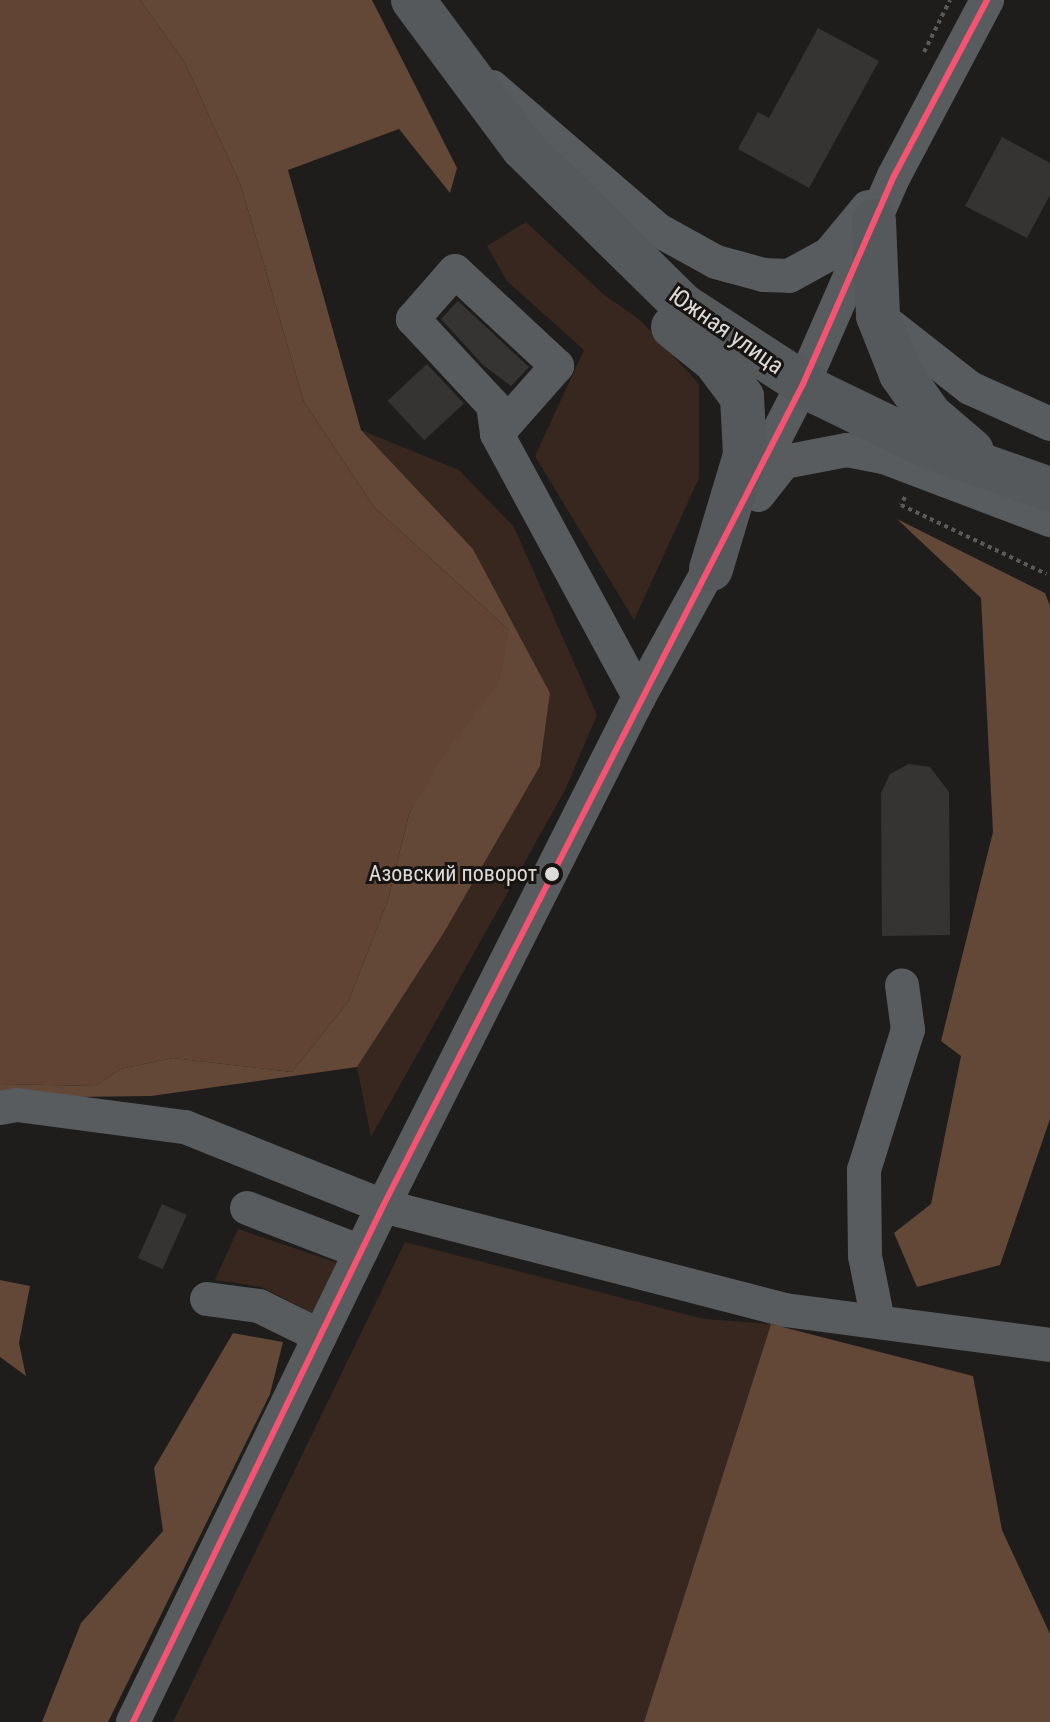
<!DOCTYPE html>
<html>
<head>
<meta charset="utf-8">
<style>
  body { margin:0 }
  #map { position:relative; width:1050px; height:1722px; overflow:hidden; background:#1f1d1c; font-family:"Roboto Condensed",sans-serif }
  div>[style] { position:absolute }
  .green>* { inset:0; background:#37271e }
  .forest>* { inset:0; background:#634737 }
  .water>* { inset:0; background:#614434 }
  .building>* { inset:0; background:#353433; transform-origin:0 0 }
  .path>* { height:4px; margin-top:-2px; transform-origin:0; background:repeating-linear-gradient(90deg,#595a5c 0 4px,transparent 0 8px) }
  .minor>* { height:34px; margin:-17px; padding:0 17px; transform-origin:17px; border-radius:17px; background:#585c5e }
  .highway>* { height:44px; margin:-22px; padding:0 22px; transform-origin:22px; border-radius:22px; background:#56595c }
  .bus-1>* { height:6px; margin:-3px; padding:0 3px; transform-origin:3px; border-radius:3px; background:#f65372 }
  .dots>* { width:22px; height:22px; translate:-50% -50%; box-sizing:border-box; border:4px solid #171412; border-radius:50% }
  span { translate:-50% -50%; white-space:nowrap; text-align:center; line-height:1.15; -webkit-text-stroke:6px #171412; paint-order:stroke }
  .bus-label { font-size:22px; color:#dddbda }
  .right { translate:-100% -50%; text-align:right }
  .street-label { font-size:24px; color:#dddbda }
</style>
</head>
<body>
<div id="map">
  <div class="green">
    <i style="clip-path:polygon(526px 222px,603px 294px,640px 320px,699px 384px,699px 478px,634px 620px,535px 456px,584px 350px,507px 281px,487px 246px)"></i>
    <i style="clip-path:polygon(361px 430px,459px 470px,514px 527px,597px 715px,565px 790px,371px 1137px,357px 1067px,540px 766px,550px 693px,473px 549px)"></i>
    <i style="clip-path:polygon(238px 1229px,353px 1268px,328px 1321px,261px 1287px,215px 1280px)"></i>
    <i style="clip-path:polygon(405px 1242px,704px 1319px,771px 1324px,644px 1722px,173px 1722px)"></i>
  </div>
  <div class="forest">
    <i style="clip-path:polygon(140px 0,372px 0,457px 168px,450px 193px,399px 129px,288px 170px,361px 430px,473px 549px,550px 693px,540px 766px,443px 934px,357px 1067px,151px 1096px,0 1098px,0 1084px,96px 1086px,120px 1069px,173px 1058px,292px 1072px,348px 1002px,388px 900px,409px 814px,509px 630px,374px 507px,304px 402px,241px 186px,185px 63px)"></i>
    <i style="clip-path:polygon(897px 519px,1045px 593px,1050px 606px,1050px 1119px,1000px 1265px,917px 1287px,894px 1233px,931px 1204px,961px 1056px,941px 1041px,993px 832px,981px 598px)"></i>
    <i style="clip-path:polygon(0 1280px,30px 1286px,19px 1343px,26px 1376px,0 1357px)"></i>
    <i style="clip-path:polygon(771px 1324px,973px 1376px,1002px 1530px,1050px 1634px,1050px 1722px,644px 1722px)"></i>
    <i style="clip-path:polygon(233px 1333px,283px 1342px,270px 1394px,108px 1722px,42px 1722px,81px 1623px,163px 1531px,154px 1468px)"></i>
  </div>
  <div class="water">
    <i style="clip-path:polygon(0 0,140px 0,185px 63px,241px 186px,304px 402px,374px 507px,509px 630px,500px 681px,442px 758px,409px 814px,388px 900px,348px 1002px,292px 1072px,173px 1058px,120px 1069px,96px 1086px,0 1084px)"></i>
  </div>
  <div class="building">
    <i style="clip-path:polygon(818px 28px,879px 61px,809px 188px,738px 149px,758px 112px,769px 118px)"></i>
    <i style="clip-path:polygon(1002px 137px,1050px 163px,1050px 195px,1027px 238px,965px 206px)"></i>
    <i style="clip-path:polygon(458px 301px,529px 367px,511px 386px,483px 365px,441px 319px)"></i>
    <i style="left:427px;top:364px;width:54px;height:54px;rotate:47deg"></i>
    <i style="clip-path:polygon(909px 764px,930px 767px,949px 792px,950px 935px,882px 936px,881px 793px,890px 774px)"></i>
    <i style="left:162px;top:1204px;width:27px;height:59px;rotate:24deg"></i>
  </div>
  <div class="path">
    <i style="left:924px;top:52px;width:58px;rotate:-63.4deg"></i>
    <i style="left:905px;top:497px;width:9px;rotate:117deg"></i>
    <i style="left:901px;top:505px;width:161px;rotate:25.4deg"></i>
  </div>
  <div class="minor">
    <i style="left:492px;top:87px;width:219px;rotate:40.7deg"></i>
    <i style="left:658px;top:230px;width:66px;rotate:28.9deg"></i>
    <i style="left:716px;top:262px;width:50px;rotate:15.2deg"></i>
    <i style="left:764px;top:275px;width:25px;rotate:2deg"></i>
    <i style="left:789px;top:276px;width:46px;rotate:-28.8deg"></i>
    <i style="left:829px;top:254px;width:61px;rotate:-50.3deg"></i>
    <i style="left:878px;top:316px;width:117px;rotate:38deg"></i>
    <i style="left:970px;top:388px;width:88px;rotate:24.2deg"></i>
    <i style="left:497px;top:434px;width:91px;rotate:-48.6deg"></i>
    <i style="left:557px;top:366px;width:139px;rotate:-137deg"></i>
    <i style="left:455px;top:271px;width:64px;rotate:131.2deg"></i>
    <i style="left:413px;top:319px;width:117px;rotate:47.1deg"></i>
    <i style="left:493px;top:405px;width:29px;rotate:82deg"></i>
    <i style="left:497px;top:434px;width:299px;rotate:61.6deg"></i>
    <i style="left:748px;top:491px;width:120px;rotate:-62.8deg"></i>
    <i style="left:803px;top:384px;width:227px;rotate:-66.4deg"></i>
    <i style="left:894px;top:176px;width:199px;rotate:-62.1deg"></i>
    <i style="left:758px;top:495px;width:42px;rotate:-51.8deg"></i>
    <i style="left:784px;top:462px;width:64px;rotate:-10.8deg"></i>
    <i style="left:847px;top:450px;width:38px;rotate:11deg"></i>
    <i style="left:884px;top:457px;width:178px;rotate:20.8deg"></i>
    <i style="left:0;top:1108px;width:17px;rotate:-10deg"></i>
    <i style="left:17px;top:1105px;width:169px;rotate:7.5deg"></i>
    <i style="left:185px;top:1127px;width:213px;rotate:21.8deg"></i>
    <i style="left:383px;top:1206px;width:415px;rotate:14.5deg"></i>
    <i style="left:785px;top:1310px;width:267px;rotate:7.5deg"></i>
    <i style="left:247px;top:1208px;width:122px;rotate:21.1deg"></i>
    <i style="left:207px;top:1299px;width:52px;rotate:7.7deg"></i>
    <i style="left:259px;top:1306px;width:68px;rotate:26.2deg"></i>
    <i style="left:878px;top:1321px;width:66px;rotate:-101.3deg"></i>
    <i style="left:865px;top:1256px;width:86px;rotate:-90.7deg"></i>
    <i style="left:864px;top:1170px;width:147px;rotate:-72.6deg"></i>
    <i style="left:908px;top:1030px;width:45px;rotate:-97.6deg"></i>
    <i style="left:133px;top:1722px;width:573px;rotate:-64.15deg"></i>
    <i style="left:383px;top:1206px;width:570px;rotate:-63.3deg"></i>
    <i style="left:639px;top:697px;width:172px;rotate:-61.2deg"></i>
  </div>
  <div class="highway">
    <i style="left:413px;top:0;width:184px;rotate:53.4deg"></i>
    <i style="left:523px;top:148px;width:226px;rotate:44.5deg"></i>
    <i style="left:684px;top:306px;width:160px;rotate:33deg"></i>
    <i style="left:818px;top:393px;width:121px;rotate:25.9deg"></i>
    <i style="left:927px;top:446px;width:130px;rotate:19.3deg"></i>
    <i style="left:874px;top:221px;width:95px;rotate:87.6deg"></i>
    <i style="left:878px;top:316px;width:62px;rotate:68.4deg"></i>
    <i style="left:901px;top:374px;width:50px;rotate:54.7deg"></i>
    <i style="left:930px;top:415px;width:55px;rotate:40.6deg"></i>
    <i style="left:673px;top:327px;width:54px;rotate:39deg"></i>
    <i style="left:715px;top:361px;width:45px;rotate:53.1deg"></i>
    <i style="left:742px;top:397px;width:58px;rotate:87deg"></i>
    <i style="left:745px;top:455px;width:119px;rotate:106.6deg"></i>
  </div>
  <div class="bus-1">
    <i style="left:133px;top:1722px;width:573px;rotate:-64.15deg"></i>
    <i style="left:383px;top:1206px;width:923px;rotate:-62.94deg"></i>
    <i style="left:803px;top:384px;width:227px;rotate:-66.4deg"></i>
    <i style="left:894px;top:176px;width:199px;rotate:-62.1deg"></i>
  </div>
  <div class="dots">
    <i style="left:552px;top:874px;background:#dddbda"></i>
  </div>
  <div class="bus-label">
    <span class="right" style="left:537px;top:874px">Азовский поворот</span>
  </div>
  <div class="street-label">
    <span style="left:726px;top:331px;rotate:35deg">Южная улица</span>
  </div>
</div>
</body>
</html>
